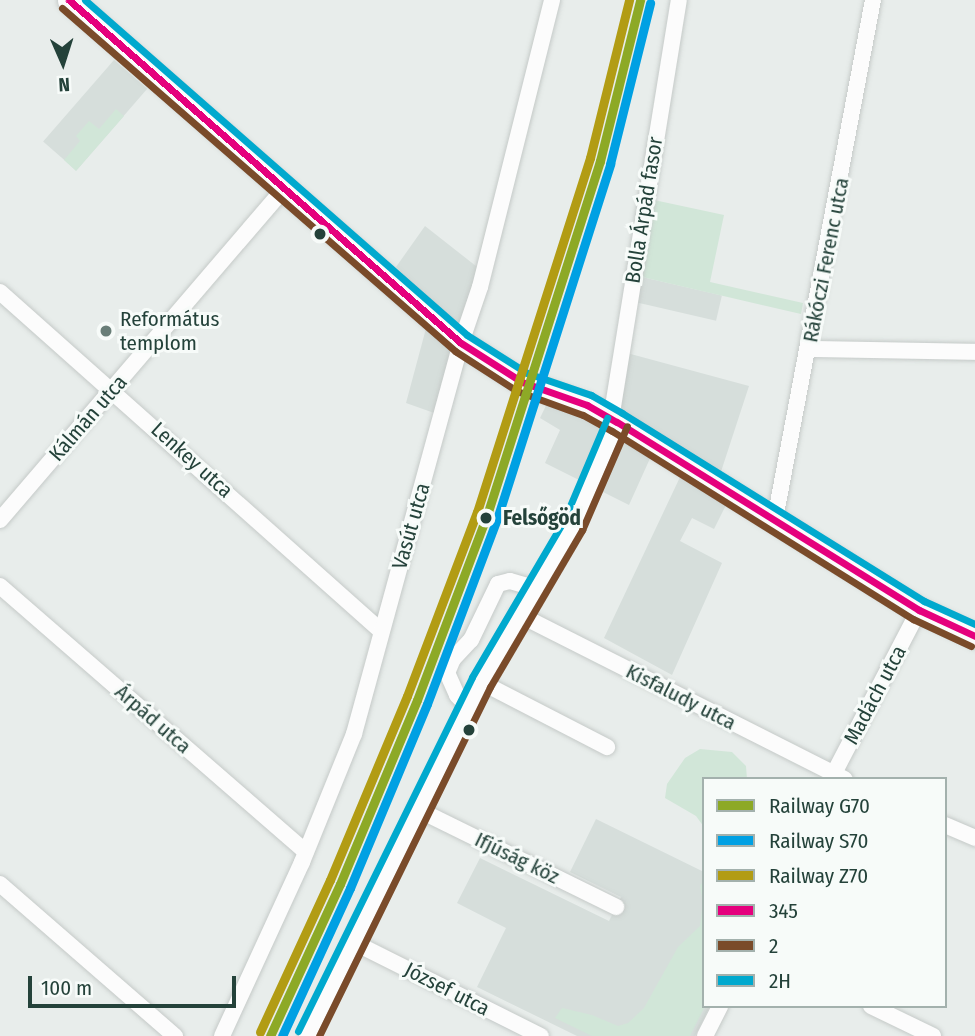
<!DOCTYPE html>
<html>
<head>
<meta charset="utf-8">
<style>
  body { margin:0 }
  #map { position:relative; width:975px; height:1036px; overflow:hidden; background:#e8edeb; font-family:"Fira Sans Condensed",sans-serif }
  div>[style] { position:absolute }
  .built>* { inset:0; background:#d6dedb; transform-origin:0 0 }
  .green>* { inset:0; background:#d1e6d8 }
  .roads { filter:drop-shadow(0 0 2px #c5cac8) drop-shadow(0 0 2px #c5cac8) }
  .street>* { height:16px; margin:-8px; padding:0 8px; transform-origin:8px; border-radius:8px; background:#fcfcfc }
  .secondary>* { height:23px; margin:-11.5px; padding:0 11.5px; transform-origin:11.5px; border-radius:11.5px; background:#fcfcfc }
  .bus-1>* { height:7px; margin:-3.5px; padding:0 3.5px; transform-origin:3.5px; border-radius:3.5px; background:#e5007d }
  .bus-2>* { height:7px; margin:-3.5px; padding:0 3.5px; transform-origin:3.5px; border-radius:3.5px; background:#7a4b2a }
  .bus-3>* { height:7px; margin:-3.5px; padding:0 3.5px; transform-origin:3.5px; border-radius:3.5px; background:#00a9ce }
  .rail-1>* { height:9px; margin:-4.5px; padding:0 4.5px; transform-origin:4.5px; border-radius:4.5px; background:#8da926 }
  .rail-2>* { height:9px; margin:-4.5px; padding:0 4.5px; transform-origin:4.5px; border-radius:4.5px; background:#00a0e3 }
  .rail-3>* { height:9px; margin:-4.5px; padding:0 4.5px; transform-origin:4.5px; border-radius:4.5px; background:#b29c14 }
  .dots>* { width:19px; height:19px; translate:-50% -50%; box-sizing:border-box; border:4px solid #f7fbf9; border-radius:50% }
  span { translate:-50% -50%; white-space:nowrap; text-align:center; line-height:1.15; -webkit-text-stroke:6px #f7fbf9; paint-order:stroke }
  .street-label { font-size:21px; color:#24423a }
  .poi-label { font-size:21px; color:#24423a }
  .left { translate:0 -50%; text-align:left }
  .stop-label { font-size:21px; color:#24423a; font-weight:700 }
  .legend { position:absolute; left:702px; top:777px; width:245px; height:231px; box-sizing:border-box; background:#f7fbf9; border:2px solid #a3b1ad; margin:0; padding:9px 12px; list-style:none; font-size:21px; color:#24423a }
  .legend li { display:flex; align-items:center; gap:14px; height:35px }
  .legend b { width:35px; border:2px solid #a3b1ad }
  .north { position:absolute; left:28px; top:28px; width:70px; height:70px; -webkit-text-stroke:5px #f7fbf9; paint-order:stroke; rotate:177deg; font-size:19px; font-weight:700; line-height:28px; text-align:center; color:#24423a }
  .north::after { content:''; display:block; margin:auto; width:24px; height:32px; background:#24423a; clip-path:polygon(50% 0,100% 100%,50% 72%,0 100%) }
  .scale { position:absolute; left:28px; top:976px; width:208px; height:32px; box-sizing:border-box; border:4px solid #24423a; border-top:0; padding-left:9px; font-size:21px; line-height:24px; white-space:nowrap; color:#24423a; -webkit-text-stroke:5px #f7fbf9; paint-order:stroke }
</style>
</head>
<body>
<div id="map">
  <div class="built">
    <i style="left:114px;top:60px;width:44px;height:108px;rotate:41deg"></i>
    <i style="clip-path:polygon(425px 226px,481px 270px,437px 414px,406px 403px,432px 306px,396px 267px)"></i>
    <i style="left:642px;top:277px;width:82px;height:26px;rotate:13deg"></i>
    <i style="clip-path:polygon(627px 353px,749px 386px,714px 493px,652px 454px,629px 505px,545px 463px,560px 430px,540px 418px,555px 387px,616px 414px)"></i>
    <i style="clip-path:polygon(681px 475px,727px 503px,714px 529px,692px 518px,680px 541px,722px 563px,672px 675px,604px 638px)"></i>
    <i style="clip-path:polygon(596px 819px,704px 872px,704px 1006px,710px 1006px,695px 1036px,577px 1036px,477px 987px,506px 928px,457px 903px,480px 858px,609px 921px,621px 897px,570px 872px)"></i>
  </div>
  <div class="green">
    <i style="clip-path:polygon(116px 109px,124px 116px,76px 171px,64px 160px,80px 141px,76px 136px,89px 121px,99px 129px)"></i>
    <i style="clip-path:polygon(654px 200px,724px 215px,710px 282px,803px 303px,801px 314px,642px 277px)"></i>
    <i style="clip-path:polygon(700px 749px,732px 752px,746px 766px,747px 779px,704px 779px,704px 827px,696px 816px,665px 798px,667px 784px,685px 758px)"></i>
    <i style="clip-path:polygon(704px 880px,705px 1006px,690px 1036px,592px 1036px,555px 1018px,562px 1008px,592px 1015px,618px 1026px,628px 1023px,644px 1008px,678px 947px,700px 926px,703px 902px,700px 886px)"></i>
  </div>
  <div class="roads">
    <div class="street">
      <i style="left:0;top:292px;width:510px;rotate:41.66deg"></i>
      <i style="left:809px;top:349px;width:166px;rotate:1deg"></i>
      <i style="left:611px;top:419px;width:424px;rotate:-80.8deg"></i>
      <i style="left:775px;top:519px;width:528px;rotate:-79.31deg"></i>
      <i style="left:0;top:520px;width:438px;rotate:-49.4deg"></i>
      <i style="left:0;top:586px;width:405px;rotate:41deg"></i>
      <i style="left:518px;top:614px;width:366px;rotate:26.8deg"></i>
      <i style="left:481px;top:682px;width:142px;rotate:27.3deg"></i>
      <i style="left:468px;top:707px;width:16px;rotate:-133deg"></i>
      <i style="left:457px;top:695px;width:24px;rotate:-114deg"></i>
      <i style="left:447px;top:673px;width:15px;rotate:-67deg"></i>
      <i style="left:453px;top:659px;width:26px;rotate:-47deg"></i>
      <i style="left:471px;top:640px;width:62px;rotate:-64.3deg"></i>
      <i style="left:498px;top:584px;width:12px;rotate:-14deg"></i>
      <i style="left:510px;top:581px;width:25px;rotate:16deg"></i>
      <i style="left:831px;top:779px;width:191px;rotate:-62.5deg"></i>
      <i style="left:417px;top:809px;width:222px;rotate:26.2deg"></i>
      <i style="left:945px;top:825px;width:33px;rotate:23deg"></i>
      <i style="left:0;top:884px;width:232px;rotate:41deg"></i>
      <i style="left:353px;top:942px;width:210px;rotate:26.6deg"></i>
      <i style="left:871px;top:1006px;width:69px;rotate:25.8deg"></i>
      <i style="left:222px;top:1036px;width:192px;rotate:-65.3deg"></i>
      <i style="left:302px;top:862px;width:138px;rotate:-67.9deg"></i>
      <i style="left:354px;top:734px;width:405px;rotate:-74.7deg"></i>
      <i style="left:461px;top:343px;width:59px;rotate:-71.3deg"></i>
      <i style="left:480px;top:287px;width:296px;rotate:-75.9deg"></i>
      <i style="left:307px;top:1036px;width:394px;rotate:-63.8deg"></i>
      <i style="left:481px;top:682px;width:182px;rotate:-59.6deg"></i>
      <i style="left:573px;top:525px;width:112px;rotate:-66.9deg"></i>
      <i style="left:705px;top:1036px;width:34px;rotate:-63deg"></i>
    </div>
    <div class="secondary">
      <i style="left:69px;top:0;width:521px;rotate:41.19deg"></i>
      <i style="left:461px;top:343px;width:72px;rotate:32.6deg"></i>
      <i style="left:522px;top:382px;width:69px;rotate:19.5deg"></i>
      <i style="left:587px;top:405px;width:34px;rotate:30deg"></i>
      <i style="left:617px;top:422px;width:356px;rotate:31.9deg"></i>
      <i style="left:919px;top:610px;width:62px;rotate:24.9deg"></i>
    </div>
  </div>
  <div class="bus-1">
    <i style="left:69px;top:0;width:521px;rotate:41.19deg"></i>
    <i style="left:461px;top:343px;width:72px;rotate:32.6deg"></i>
    <i style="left:522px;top:382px;width:69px;rotate:19.5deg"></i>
    <i style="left:587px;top:405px;width:34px;rotate:30deg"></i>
    <i style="left:617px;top:422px;width:356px;rotate:31.9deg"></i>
    <i style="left:919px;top:610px;width:62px;rotate:24.9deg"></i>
  </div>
  <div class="bus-2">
    <i style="left:62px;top:8px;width:522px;rotate:41.11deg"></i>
    <i style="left:455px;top:351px;width:74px;rotate:32.8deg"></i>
    <i style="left:517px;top:391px;width:70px;rotate:20deg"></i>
    <i style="left:583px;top:415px;width:33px;rotate:29deg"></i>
    <i style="left:612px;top:431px;width:355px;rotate:32deg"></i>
    <i style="left:913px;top:619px;width:64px;rotate:25deg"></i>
    <i style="left:319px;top:1036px;width:389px;rotate:-63.9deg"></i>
    <i style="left:490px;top:687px;width:182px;rotate:-59.6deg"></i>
    <i style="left:582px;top:530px;width:113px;rotate:-66.6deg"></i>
  </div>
  <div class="bus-3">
    <i style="left:85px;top:0;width:508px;rotate:41.25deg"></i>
    <i style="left:467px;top:335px;width:71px;rotate:32.3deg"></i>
    <i style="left:527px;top:373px;width:68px;rotate:19deg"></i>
    <i style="left:591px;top:395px;width:36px;rotate:30deg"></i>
    <i style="left:622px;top:413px;width:356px;rotate:31.9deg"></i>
    <i style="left:924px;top:601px;width:56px;rotate:24.3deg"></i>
    <i style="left:298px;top:1031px;width:394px;rotate:-63.8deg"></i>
    <i style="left:472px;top:677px;width:182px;rotate:-59.6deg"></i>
    <i style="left:564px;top:520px;width:111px;rotate:-67.1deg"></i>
  </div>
  <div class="rail-1">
    <i style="left:270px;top:1036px;width:167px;rotate:-65.3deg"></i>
    <i style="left:340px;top:884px;width:199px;rotate:-67.3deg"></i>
    <i style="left:417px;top:700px;width:198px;rotate:-69.3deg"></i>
    <i style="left:487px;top:515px;width:372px;rotate:-72.3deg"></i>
    <i style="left:600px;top:161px;width:166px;rotate:-76deg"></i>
  </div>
  <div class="rail-2">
    <i style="left:282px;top:1036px;width:163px;rotate:-65.3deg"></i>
    <i style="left:350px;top:888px;width:199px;rotate:-67.3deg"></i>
    <i style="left:427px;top:704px;width:198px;rotate:-69.3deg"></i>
    <i style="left:497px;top:519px;width:373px;rotate:-72.3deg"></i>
    <i style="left:610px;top:164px;width:166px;rotate:-76deg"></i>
  </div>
  <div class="rail-3">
    <i style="left:260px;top:1032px;width:167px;rotate:-65.3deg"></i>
    <i style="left:330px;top:880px;width:199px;rotate:-67.3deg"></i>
    <i style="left:407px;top:696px;width:197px;rotate:-69.2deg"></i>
    <i style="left:477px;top:512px;width:372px;rotate:-72.3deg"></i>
    <i style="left:590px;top:158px;width:163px;rotate:-76.1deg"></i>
  </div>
  <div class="dots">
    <i style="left:320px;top:234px;background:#24423a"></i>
    <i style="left:106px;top:331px;background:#697e78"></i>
    <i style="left:486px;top:518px;background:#24423a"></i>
    <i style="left:469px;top:730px;background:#24423a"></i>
  </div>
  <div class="street-label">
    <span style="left:644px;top:210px;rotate:-81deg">Bolla Árpád fasor</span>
    <span style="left:826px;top:260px;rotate:-79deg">Rákóczi Ferenc utca</span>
    <span style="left:88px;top:418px;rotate:-49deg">Kálmán utca</span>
    <span style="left:192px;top:460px;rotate:42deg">Lenkey utca</span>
    <span style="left:411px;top:526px;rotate:-74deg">Vasút utca</span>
    <span style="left:875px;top:695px;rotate:-62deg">Madách utca</span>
    <span style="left:681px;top:697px;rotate:27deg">Kisfaludy utca</span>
    <span style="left:153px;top:719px;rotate:41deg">Árpád utca</span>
    <span style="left:517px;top:858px;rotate:26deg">Ifjúság köz</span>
    <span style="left:447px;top:989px;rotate:27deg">József utca</span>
  </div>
  <div class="poi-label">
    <span class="left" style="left:120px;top:331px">Református<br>templom</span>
  </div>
  <div class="stop-label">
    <span class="left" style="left:503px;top:518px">Felsőgöd</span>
  </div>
  <ul class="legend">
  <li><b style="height:9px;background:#8da926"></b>Railway G70</li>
  <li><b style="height:9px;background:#00a0e3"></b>Railway S70</li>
  <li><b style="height:9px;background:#b29c14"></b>Railway Z70</li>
  <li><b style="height:9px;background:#e5007d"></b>345</li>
  <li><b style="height:9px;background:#7a4b2a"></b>2</li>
  <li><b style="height:9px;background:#00a9ce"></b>2H</li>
  </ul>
  <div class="north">N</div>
  <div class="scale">100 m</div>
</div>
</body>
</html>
